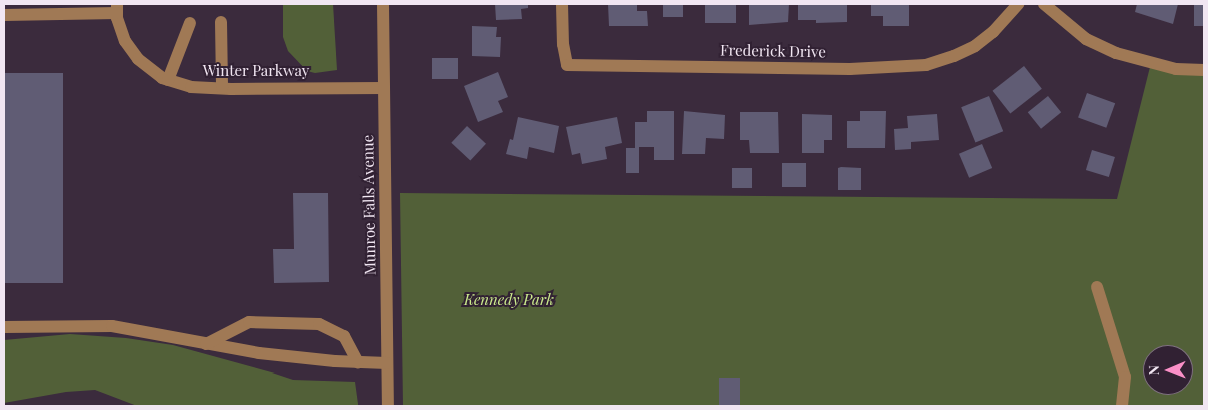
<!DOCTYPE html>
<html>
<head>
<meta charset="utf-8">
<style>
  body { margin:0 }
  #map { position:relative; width:1208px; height:410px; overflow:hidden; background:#3b2b3d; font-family:"Playfair Display",serif }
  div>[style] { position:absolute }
  .green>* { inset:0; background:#526038 }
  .building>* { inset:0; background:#605c74; transform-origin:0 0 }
  .minor>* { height:12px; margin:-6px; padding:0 6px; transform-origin:6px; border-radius:6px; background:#a07955 }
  span { translate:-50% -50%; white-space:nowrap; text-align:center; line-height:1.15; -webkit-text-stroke:4px #312133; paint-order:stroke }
  .street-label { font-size:15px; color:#f1e6f2 }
  .park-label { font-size:15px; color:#ccec8d; font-style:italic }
  .frame { position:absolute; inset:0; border:5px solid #f1e6f2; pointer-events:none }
  .north { position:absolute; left:1143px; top:345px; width:50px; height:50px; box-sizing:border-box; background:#312133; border:1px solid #7e707f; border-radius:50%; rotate:269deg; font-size:14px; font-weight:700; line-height:20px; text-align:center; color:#f1e6f2 }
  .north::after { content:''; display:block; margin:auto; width:18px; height:22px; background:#fa8fc7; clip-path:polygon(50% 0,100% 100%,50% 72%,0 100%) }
</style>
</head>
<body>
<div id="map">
  <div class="green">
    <i style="clip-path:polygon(283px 4px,333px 4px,337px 70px,315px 73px,307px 71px,288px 51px,283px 37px)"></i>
    <i style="clip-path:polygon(evenodd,1151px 63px,1204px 70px,1204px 406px,403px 406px,400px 193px,1117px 199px,1151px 63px,1153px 355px,1183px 355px,1183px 385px,1153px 385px,1153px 355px)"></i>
    <i style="clip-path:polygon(70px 334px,126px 338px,173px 345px,275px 373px,272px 373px,293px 380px,355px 382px,358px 404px,358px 406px,137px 406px,95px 390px,66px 392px,4px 403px,4px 340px)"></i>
  </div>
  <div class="building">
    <i style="clip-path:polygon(495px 4px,528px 4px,528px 8px,521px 9px,522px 19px,496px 20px)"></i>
    <i style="clip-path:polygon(608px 4px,637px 4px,637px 11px,647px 11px,648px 26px,609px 26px)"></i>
    <i style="left:663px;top:4px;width:20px;height:13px"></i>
    <i style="left:705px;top:4px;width:31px;height:19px"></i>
    <i style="clip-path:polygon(749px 4px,789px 4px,788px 22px,749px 25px)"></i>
    <i style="clip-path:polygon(798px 4px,847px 4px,847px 22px,816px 23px,816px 20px,798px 20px)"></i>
    <i style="clip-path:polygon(871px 4px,909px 4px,909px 26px,883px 26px,883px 16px,871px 16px)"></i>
    <i style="clip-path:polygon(1137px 4px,1178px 4px,1173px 24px,1135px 12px)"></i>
    <i style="left:1194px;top:4px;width:10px;height:22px"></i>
    <i style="clip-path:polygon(472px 26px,497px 27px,496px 37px,501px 37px,500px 57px,472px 56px)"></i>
    <i style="left:458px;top:58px;width:21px;height:26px;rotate:90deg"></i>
    <i style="left:1024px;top:66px;width:29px;height:40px;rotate:52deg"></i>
    <i style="clip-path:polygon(498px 72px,508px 97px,498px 101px,503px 112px,478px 122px,464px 86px)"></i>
    <i style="left:63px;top:73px;width:210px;height:59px;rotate:90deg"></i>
    <i style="left:1087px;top:93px;width:30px;height:26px;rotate:20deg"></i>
    <i style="left:989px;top:96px;width:38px;height:30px;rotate:68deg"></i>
    <i style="left:1048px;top:96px;width:21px;height:26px;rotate:51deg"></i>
    <i style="clip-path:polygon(647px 111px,674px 111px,674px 160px,654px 160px,654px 147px,639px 147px,639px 173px,626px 173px,626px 148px,635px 148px,635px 122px,647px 122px)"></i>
    <i style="clip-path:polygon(684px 111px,725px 115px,724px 139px,706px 138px,705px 154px,682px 154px)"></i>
    <i style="clip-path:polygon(860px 111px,886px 111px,885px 148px,847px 148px,847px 121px,860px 121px)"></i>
    <i style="clip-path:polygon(740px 112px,778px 112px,779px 153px,750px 153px,749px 140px,740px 140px)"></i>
    <i style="clip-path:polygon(802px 114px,832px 115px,832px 140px,824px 140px,824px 153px,802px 153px)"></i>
    <i style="clip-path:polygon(937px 114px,939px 140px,911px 142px,911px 149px,895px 150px,894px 129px,908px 128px,907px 116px)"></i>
    <i style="clip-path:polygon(518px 117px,559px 126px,554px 153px,529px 147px,527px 159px,506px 154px,510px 139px,513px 140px)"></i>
    <i style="clip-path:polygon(617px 117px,622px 143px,605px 147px,607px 159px,582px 164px,580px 153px,572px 155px,566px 127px)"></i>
    <i style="left:467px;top:126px;width:26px;height:23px;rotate:43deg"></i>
    <i style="left:982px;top:144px;width:26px;height:25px;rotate:67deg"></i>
    <i style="left:1092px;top:150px;width:24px;height:21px;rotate:17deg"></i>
    <i style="left:782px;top:163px;width:24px;height:24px"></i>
    <i style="clip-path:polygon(841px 167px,861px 168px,861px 190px,838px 190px,838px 168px)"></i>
    <i style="left:732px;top:168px;width:20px;height:20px"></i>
    <i style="clip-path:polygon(293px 193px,328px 193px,329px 282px,274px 283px,273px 249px,294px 249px)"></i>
    <i style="left:719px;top:378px;width:21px;height:28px"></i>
  </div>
  <div class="minor">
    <i style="left:117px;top:4px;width:14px;rotate:90deg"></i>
    <i style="left:117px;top:18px;width:24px;rotate:71deg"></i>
    <i style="left:125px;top:41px;width:22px;rotate:54deg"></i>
    <i style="left:138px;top:59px;width:31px;rotate:38deg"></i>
    <i style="left:162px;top:78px;width:30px;rotate:17deg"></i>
    <i style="left:191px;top:87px;width:40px;rotate:2.9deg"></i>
    <i style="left:231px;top:89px;width:153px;rotate:-0.4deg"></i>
    <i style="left:383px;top:4px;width:402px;rotate:89.3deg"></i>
    <i style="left:562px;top:4px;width:40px;rotate:88.6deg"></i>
    <i style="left:563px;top:44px;width:21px;rotate:79deg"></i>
    <i style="left:567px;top:65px;width:283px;rotate:0.8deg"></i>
    <i style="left:850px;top:69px;width:76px;rotate:-3deg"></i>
    <i style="left:926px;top:65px;width:29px;rotate:-18deg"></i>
    <i style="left:954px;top:56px;width:23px;rotate:-25deg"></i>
    <i style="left:975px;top:46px;width:23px;rotate:-38deg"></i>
    <i style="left:993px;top:32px;width:38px;rotate:-48deg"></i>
    <i style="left:1044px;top:4px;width:55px;rotate:39.8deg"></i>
    <i style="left:1086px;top:39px;width:33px;rotate:25deg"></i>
    <i style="left:1116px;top:53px;width:62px;rotate:14.9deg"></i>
    <i style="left:1176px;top:69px;width:28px;rotate:2deg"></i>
    <i style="left:4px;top:15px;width:113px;rotate:-1deg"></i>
    <i style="left:221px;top:22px;width:66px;rotate:89.1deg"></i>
    <i style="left:168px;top:80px;width:61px;rotate:-68.9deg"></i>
    <i style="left:1097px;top:287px;width:94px;rotate:72.7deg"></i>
    <i style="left:1125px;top:377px;width:29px;rotate:96deg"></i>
    <i style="left:4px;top:327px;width:108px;rotate:-0.5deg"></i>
    <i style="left:112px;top:326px;width:149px;rotate:10.4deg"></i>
    <i style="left:259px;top:353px;width:76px;rotate:6deg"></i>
    <i style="left:335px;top:361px;width:52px;rotate:2.2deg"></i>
    <i style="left:206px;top:344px;width:48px;rotate:-27.1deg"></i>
    <i style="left:249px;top:322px;width:70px;rotate:1.6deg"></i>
    <i style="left:319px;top:324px;width:28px;rotate:26deg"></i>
    <i style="left:344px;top:336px;width:30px;rotate:62deg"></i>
  </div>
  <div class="street-label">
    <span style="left:773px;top:51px;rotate:1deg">Frederick Drive</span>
    <span style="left:256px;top:71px">Winter Parkway</span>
    <span style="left:369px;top:205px;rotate:-91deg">Munroe Falls Avenue</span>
  </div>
  <div class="park-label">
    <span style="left:509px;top:300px">Kennedy Park</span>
  </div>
  <div class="frame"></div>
  <div class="north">N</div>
</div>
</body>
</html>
